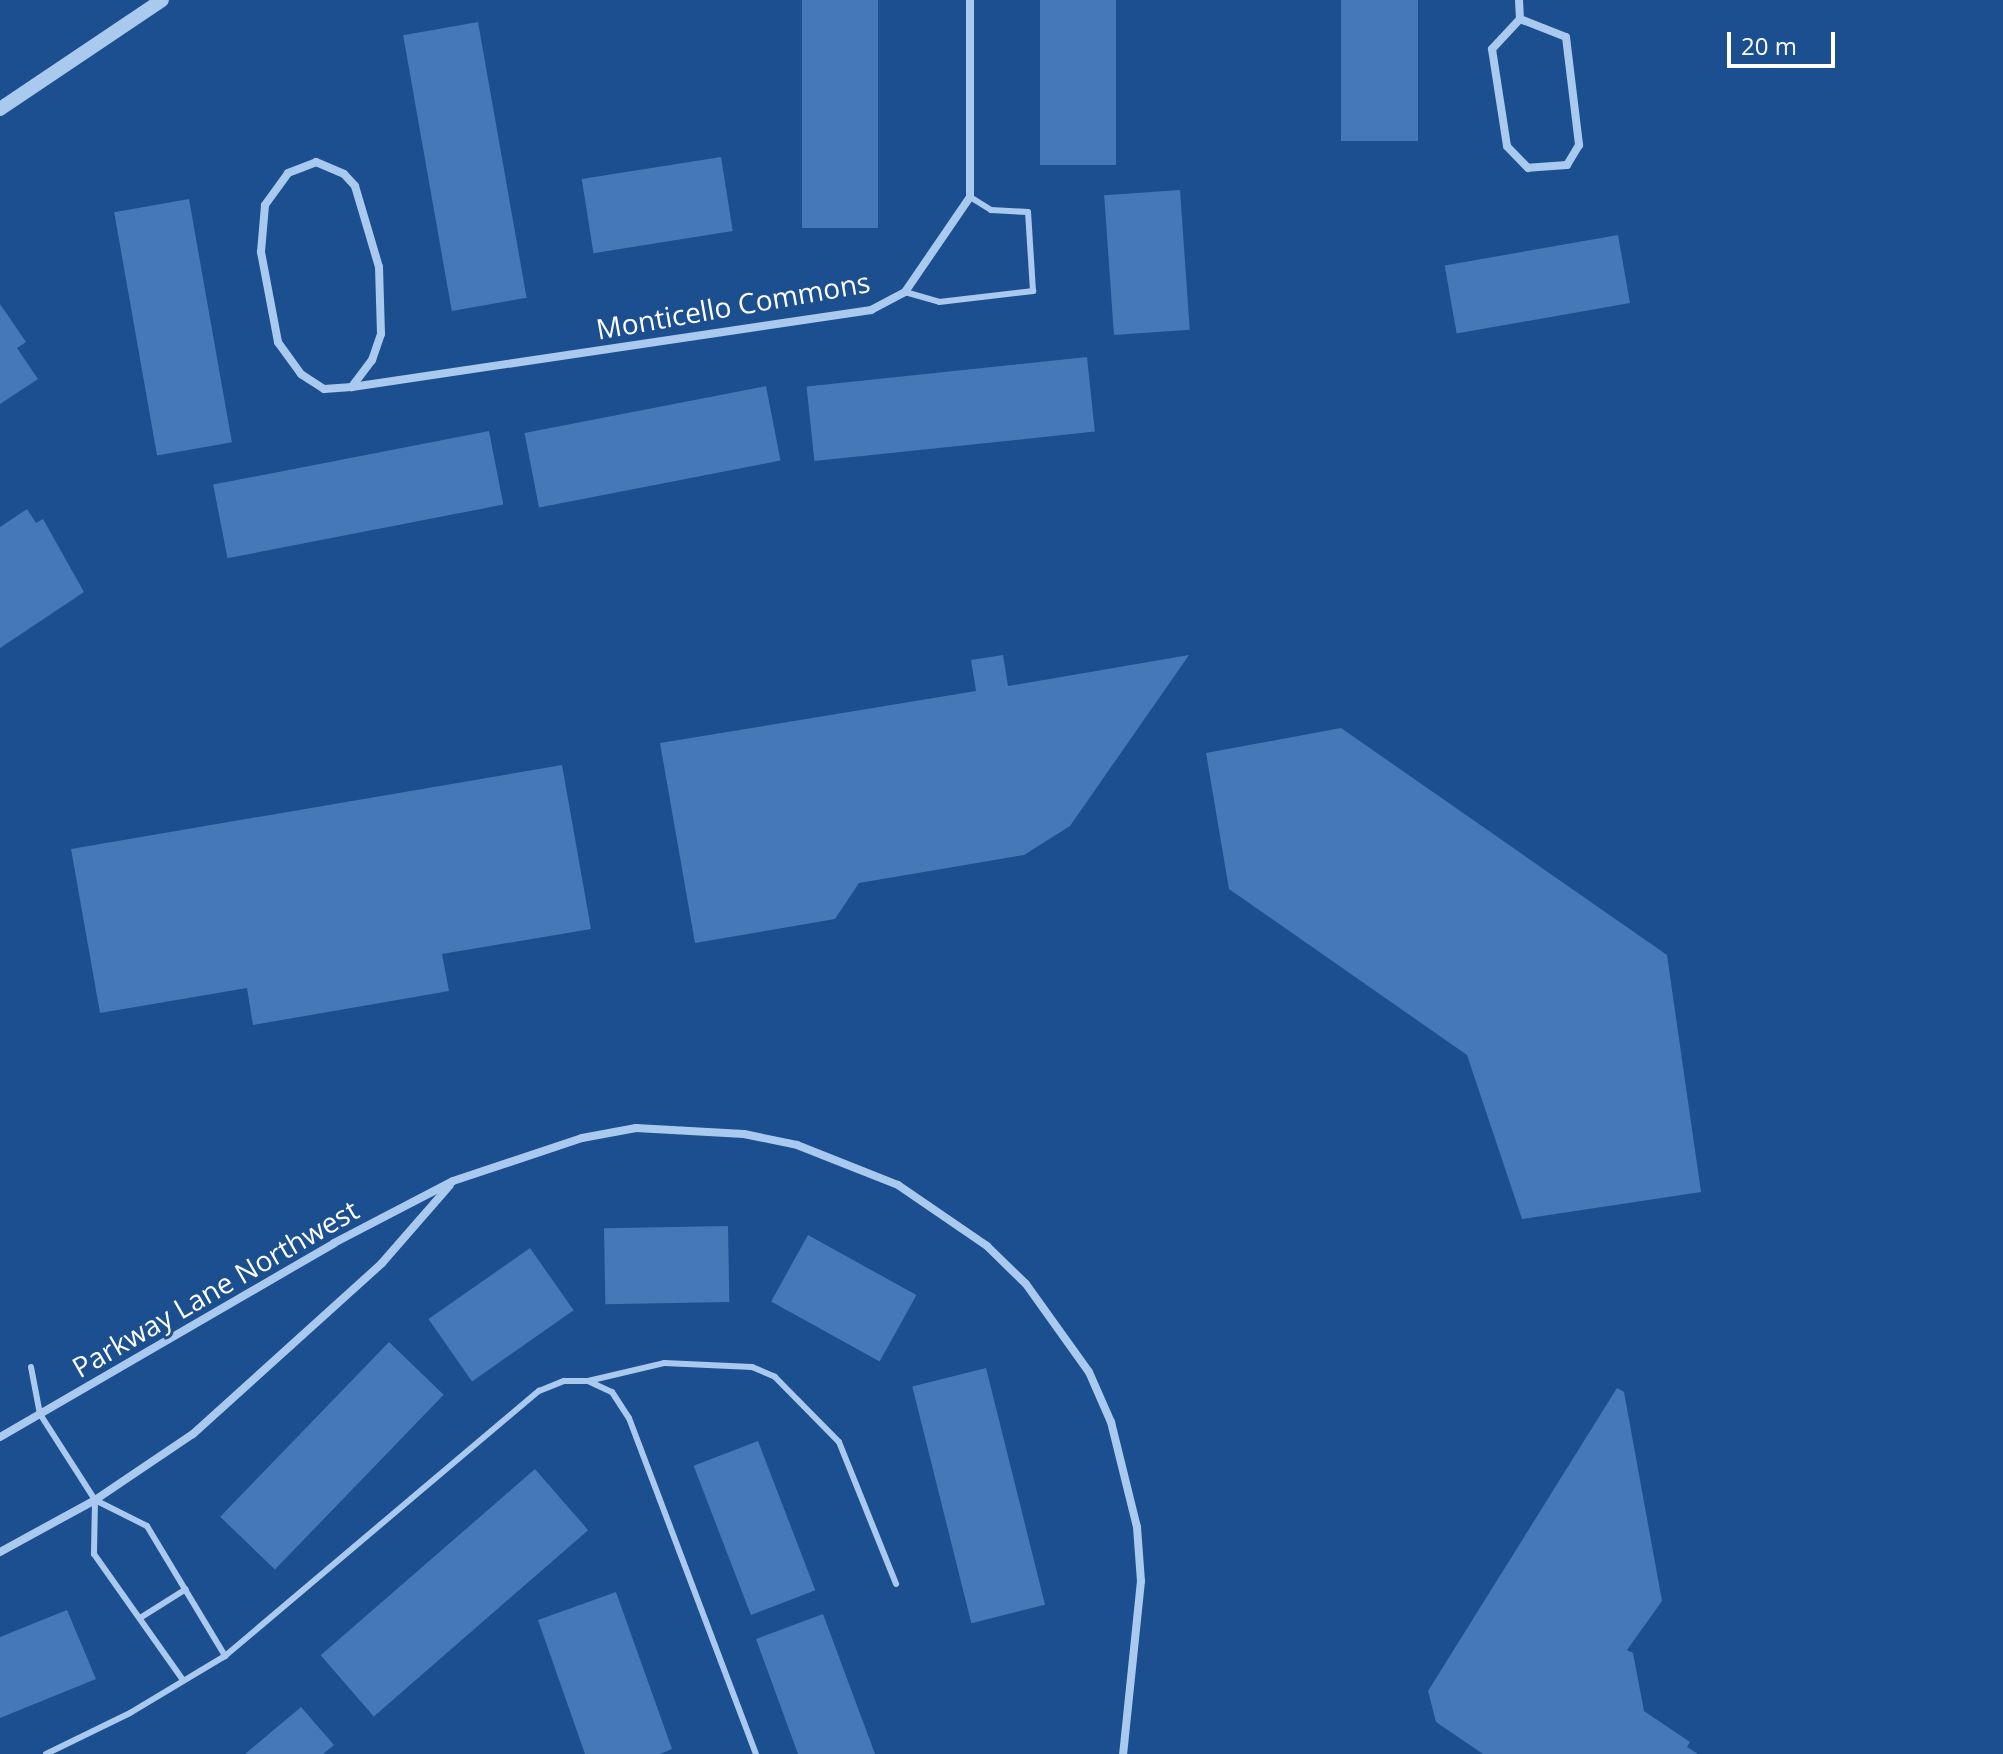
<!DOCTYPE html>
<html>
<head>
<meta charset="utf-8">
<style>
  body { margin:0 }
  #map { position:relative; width:2003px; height:1754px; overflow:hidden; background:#1b4f8f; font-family:"Open Sans",sans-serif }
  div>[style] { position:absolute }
  .building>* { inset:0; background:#4478b7; transform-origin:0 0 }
  .service>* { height:6px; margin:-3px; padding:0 3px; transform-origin:3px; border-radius:3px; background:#a9c9ee }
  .minor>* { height:8px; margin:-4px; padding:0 4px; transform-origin:4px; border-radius:4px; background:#a9c9ee }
  .tertiary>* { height:14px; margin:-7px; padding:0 7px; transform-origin:7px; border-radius:7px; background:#a9c9ee }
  span { translate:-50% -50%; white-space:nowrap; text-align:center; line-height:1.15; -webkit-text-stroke:6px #1b4f8f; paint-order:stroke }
  .street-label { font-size:28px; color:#fff }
  .scale { position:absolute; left:1727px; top:32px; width:108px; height:36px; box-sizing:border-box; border:4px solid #fff; border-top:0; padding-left:10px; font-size:24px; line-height:28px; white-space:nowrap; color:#fff; -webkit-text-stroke:6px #1b4f8f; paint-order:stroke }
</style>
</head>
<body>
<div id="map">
  <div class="building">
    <i style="left:802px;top:0;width:76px;height:228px"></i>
    <i style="left:1040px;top:0;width:76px;height:165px"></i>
    <i style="left:1341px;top:0;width:77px;height:141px"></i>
    <i style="left:478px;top:22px;width:280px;height:76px;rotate:80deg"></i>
    <i style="left:721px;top:157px;width:75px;height:141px;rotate:81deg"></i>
    <i style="left:1180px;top:190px;width:140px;height:76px;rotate:86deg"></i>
    <i style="left:189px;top:199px;width:247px;height:76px;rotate:80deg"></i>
    <i style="left:1618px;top:235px;width:69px;height:176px;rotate:80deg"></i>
    <i style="clip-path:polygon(0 304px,26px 342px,17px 348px,38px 379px,0 404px)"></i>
    <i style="left:1087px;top:357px;width:75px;height:282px;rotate:84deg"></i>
    <i style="left:766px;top:386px;width:76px;height:246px;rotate:79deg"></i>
    <i style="left:489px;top:431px;width:75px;height:281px;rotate:79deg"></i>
    <i style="clip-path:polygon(27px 509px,36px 523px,43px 519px,84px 592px,0 648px,0 527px)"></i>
    <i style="clip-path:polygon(1003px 655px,1008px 686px,1189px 655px,1070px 826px,1024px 855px,859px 883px,835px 919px,695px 943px,660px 743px,976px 691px,971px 660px)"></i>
    <i style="clip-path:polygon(1341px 728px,1667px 955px,1701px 1192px,1522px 1219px,1467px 1055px,1229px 889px,1206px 753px)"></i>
    <i style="clip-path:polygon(562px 765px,591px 929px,442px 954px,449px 991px,253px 1025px,247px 988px,100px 1013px,71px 849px)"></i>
    <i style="left:728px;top:1226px;width:76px;height:124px;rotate:89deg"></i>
    <i style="left:808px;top:1235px;width:124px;height:76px;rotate:29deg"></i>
    <i style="left:530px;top:1248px;width:76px;height:124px;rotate:55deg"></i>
    <i style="left:389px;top:1342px;width:76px;height:243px;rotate:44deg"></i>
    <i style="left:986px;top:1368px;width:244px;height:76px;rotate:76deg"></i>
    <i style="clip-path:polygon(1617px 1388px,1624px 1392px,1662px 1601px,1627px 1650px,1633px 1653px,1644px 1711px,1690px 1742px,1687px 1747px,1698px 1754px,1483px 1754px,1436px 1722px,1428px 1691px)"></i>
    <i style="left:758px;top:1441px;width:160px;height:69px;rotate:69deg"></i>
    <i style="left:535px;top:1469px;width:81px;height:284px;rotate:49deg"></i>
    <i style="clip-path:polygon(616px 1592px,672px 1749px,660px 1754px,585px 1754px,538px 1620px)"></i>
    <i style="clip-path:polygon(67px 1610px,96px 1679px,0 1718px,0 1637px)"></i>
    <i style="clip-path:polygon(823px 1614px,875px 1754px,798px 1754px,756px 1639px)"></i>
    <i style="clip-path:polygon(301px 1707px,334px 1745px,323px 1754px,245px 1754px)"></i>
  </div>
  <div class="service">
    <i style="left:905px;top:292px;width:35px;rotate:16deg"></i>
    <i style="left:939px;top:302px;width:95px;rotate:-6.7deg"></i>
    <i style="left:1033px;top:291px;width:79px;rotate:-93.6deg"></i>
    <i style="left:1028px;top:212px;width:37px;rotate:-177deg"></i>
    <i style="left:991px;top:210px;width:25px;rotate:-148deg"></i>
    <i style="left:31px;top:1367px;width:48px;rotate:79.2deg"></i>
    <i style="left:40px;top:1414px;width:102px;rotate:57.4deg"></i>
    <i style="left:95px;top:1500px;width:58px;rotate:26.6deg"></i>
    <i style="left:147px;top:1526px;width:152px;rotate:59deg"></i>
    <i style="left:588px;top:1381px;width:78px;rotate:-13.3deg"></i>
    <i style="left:664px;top:1363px;width:88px;rotate:2.6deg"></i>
    <i style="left:752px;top:1367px;width:25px;rotate:23deg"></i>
    <i style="left:775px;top:1377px;width:91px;rotate:45.4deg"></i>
    <i style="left:839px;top:1442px;width:153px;rotate:68.1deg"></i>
    <i style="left:95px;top:1500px;width:54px;rotate:91.1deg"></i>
    <i style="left:94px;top:1554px;width:154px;rotate:54.8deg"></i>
    <i style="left:140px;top:1618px;width:54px;rotate:-32.2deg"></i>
    <i style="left:46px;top:1754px;width:93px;rotate:-26deg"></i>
    <i style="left:130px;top:1713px;width:111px;rotate:-31deg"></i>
    <i style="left:225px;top:1656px;width:411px;rotate:-40.2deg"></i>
    <i style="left:539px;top:1391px;width:27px;rotate:-22deg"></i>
    <i style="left:564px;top:1381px;width:24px"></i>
    <i style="left:588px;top:1381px;width:26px;rotate:25deg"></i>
    <i style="left:612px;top:1392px;width:31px;rotate:57deg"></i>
    <i style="left:629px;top:1418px;width:359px;rotate:69.3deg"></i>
  </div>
  <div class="minor">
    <i style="left:1519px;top:0;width:19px;rotate:87deg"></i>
    <i style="left:1520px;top:19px;width:49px;rotate:21.4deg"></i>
    <i style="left:1566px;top:37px;width:109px;rotate:83.1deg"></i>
    <i style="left:1579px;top:145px;width:23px;rotate:121deg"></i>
    <i style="left:1567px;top:165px;width:39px;rotate:176deg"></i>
    <i style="left:1528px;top:168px;width:30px;rotate:-134deg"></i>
    <i style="left:1507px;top:146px;width:98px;rotate:-98.8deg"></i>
    <i style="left:1492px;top:49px;width:41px;rotate:-47deg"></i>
    <i style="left:316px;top:162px;width:30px;rotate:23deg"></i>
    <i style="left:344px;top:174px;width:16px;rotate:47deg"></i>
    <i style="left:355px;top:186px;width:84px;rotate:73.5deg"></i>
    <i style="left:379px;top:267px;width:67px;rotate:88.3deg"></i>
    <i style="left:381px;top:334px;width:28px;rotate:109deg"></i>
    <i style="left:372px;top:360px;width:34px;rotate:127deg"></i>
    <i style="left:352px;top:387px;width:28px;rotate:176deg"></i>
    <i style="left:324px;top:389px;width:27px;rotate:-147deg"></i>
    <i style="left:301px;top:374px;width:39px;rotate:-126deg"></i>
    <i style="left:278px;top:342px;width:92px;rotate:-100.7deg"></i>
    <i style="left:261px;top:252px;width:47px;rotate:-85.1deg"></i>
    <i style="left:265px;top:205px;width:39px;rotate:-54deg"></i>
    <i style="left:288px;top:173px;width:30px;rotate:-21deg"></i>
    <i style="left:352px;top:387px;width:525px;rotate:-8.44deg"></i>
    <i style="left:871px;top:310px;width:38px;rotate:-28deg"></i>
    <i style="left:905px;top:292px;width:115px;rotate:-55.6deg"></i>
    <i style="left:970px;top:197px;width:197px;rotate:-90deg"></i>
    <i style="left:0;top:1437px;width:386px;rotate:-30.1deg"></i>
    <i style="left:334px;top:1243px;width:134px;rotate:-27.5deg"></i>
    <i style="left:453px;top:1181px;width:136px;rotate:-18.4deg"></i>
    <i style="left:582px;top:1138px;width:55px;rotate:-10.5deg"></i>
    <i style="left:636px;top:1128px;width:108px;rotate:3.2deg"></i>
    <i style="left:744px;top:1134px;width:54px;rotate:11.7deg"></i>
    <i style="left:797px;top:1145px;width:109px;rotate:21.6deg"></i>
    <i style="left:898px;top:1185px;width:108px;rotate:34.4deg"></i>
    <i style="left:987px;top:1246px;width:54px;rotate:44.3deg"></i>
    <i style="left:1026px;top:1284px;width:108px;rotate:54.4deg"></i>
    <i style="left:1089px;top:1372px;width:55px;rotate:66.3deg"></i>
    <i style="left:1111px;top:1422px;width:108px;rotate:76.1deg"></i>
    <i style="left:1137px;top:1527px;width:54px;rotate:85.8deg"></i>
    <i style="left:1141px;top:1581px;width:174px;rotate:95.9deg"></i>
    <i style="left:0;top:1552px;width:108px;rotate:-28.7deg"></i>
    <i style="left:95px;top:1500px;width:118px;rotate:-34deg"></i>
    <i style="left:193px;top:1434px;width:255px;rotate:-42.1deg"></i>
    <i style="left:382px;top:1263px;width:103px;rotate:-48.9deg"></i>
  </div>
  <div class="tertiary">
    <i style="left:0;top:109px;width:195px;rotate:-33.9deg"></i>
  </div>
  <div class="street-label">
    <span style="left:733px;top:305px;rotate:-10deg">Monticello Commons</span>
    <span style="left:215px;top:1288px;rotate:-30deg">Parkway Lane Northwest</span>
  </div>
  <div class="scale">20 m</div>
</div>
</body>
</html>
